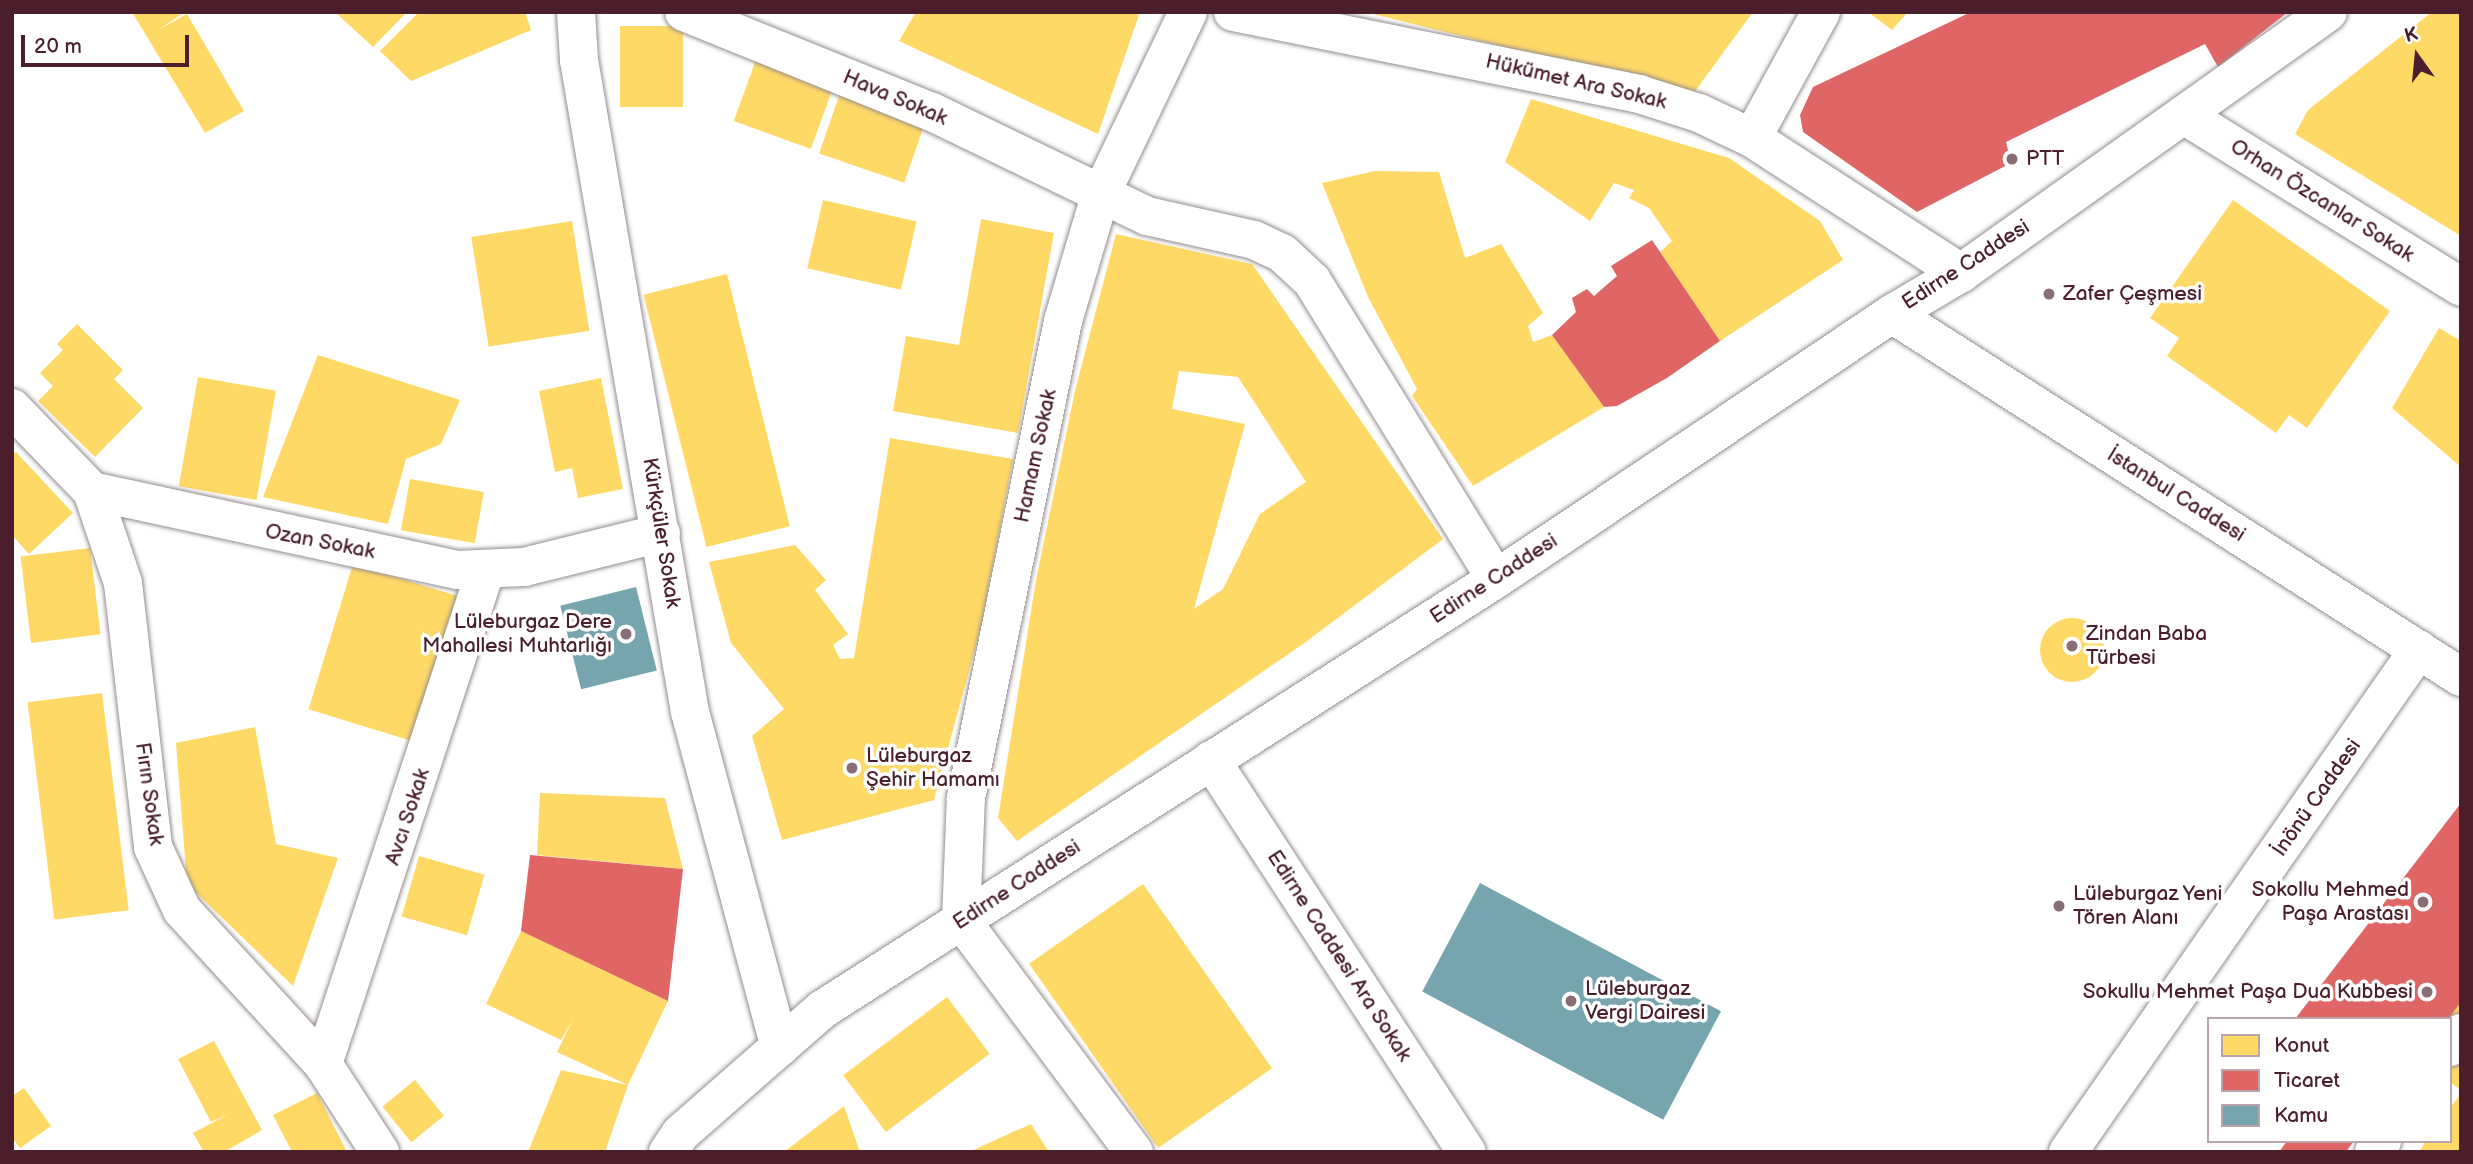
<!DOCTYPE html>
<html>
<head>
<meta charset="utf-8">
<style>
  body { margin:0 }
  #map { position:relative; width:2473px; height:1164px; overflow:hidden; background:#fff; font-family:"Balsamiq Sans",sans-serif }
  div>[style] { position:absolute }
  .homes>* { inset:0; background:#ffd966; transform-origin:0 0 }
  .round { border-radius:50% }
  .shops>* { inset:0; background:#e06666 }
  .public>* { inset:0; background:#76a5af; transform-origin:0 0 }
  .roads { filter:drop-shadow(0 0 2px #948c8e) drop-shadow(0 0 2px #948c8e) }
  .street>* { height:38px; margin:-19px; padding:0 19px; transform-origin:19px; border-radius:19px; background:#fff }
  .secondary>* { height:38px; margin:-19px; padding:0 19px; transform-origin:19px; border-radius:19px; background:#fff }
  .primary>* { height:38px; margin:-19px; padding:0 19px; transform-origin:19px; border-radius:19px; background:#fff }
  .dots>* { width:19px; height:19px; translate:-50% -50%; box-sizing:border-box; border:4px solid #fff; border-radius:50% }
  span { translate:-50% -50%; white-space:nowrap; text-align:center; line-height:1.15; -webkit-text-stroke:7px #fff; paint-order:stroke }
  .street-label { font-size:21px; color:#4a1f2b }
  .poi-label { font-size:21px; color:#4a1f2b }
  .left { translate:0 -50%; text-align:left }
  .right { translate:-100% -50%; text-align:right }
  .frame { position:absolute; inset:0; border:14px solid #4a1f2b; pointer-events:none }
  .legend { position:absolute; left:2207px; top:1017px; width:245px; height:126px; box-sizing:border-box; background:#fff; border:2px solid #b7a5aa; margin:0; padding:9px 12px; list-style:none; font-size:21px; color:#4a1f2b }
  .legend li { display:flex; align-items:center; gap:14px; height:35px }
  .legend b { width:35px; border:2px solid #b7a5aa }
  .north { position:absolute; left:2382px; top:21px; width:70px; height:70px; -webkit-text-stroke:5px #fff; paint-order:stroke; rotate:345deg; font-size:19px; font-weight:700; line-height:28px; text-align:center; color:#4a1f2b }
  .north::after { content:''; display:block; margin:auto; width:24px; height:32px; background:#4a1f2b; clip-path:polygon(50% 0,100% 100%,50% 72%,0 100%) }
  .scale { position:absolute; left:21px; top:35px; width:168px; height:32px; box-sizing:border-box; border:4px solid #4a1f2b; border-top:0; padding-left:9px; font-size:21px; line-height:24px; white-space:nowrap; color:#4a1f2b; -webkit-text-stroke:5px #fff; paint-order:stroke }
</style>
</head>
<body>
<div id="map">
  <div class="homes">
    <i style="clip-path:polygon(132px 12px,185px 12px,158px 30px,187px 14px,244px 111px,205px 133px)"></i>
    <i style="clip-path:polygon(335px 12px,407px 12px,373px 47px)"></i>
    <i style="clip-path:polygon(419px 12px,525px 12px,531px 30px,411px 81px,380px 51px)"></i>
    <i style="clip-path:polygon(916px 12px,1140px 12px,1098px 134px,899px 41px)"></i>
    <i style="clip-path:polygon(1365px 12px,1753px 12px,1693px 94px)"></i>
    <i style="clip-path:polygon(1868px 12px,1908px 12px,1892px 30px)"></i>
    <i style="clip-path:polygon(2432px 12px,2461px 12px,2461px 236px,2295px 134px,2308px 110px)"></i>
    <i style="left:620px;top:26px;width:63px;height:81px"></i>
    <i style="left:757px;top:57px;width:82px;height:68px;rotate:20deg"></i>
    <i style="left:840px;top:93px;width:90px;height:64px;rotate:19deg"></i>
    <i style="clip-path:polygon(1531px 99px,1729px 158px,1820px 221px,1843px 260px,1720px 341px,1660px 252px,1672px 241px,1649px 208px,1629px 198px,1634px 190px,1614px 183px,1590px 221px,1505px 162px)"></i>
    <i style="clip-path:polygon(1375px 171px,1439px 172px,1465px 258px,1501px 244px,1543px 313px,1528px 326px,1533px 342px,1552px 335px,1604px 407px,1473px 486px,1412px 396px,1417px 389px,1368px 297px,1322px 183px)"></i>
    <i style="left:823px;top:200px;width:96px;height:70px;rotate:13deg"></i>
    <i style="clip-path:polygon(2233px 200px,2390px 311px,2307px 428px,2289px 415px,2276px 433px,2167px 356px,2179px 338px,2150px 318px)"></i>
    <i style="clip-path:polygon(981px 219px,1054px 233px,1018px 433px,893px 411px,906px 336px,959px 345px)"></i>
    <i style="left:572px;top:221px;width:111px;height:102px;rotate:81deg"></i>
    <i style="clip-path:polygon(evenodd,1116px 234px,1252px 264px,1443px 539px,1303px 644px,1017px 841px,998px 818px,1036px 580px,1075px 391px,1116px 234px,1179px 371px,1238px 377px,1306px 482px,1260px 514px,1223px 589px,1194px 609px,1245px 424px,1172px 409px,1179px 371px)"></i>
    <i style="left:727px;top:274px;width:260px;height:86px;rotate:76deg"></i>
    <i style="clip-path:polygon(77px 324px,123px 370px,114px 379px,143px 408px,95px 457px,38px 401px,53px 386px,40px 373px,63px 350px,57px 344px)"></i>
    <i style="clip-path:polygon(2439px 328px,2461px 341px,2461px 467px,2392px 408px)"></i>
    <i style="clip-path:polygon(318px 355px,460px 400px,441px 444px,406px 459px,388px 524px,263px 497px)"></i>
    <i style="left:198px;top:377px;width:79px;height:111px;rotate:10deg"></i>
    <i style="clip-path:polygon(601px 378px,623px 489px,578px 498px,572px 468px,555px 472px,539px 391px)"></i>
    <i style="clip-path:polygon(890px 438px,1013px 459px,981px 627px,934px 800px,782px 840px,752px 736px,784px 709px,731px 643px,709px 562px,795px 545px,826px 580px,815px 590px,848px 634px,833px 645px,840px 659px,854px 658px)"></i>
    <i style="clip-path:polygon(16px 452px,73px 513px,29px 554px,12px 535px,12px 455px)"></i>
    <i style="left:410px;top:479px;width:75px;height:52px;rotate:10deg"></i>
    <i style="left:90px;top:548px;width:87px;height:70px;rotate:83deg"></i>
    <i style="left:353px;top:564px;width:113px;height:152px;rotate:17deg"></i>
    <i class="round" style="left:2040px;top:618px;width:64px;height:64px"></i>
    <i style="left:102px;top:693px;width:219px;height:75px;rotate:83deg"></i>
    <i style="clip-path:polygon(255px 727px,276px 844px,338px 858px,293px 986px,187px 884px,176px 743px)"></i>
    <i style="clip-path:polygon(540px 793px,665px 798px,683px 869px,537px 855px)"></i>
    <i style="left:419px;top:856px;width:68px;height:63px;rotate:16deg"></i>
    <i style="left:1143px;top:884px;width:225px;height:139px;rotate:55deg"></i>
    <i style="clip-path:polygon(521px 931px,668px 1001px,628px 1085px,557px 1052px,573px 1019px,561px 1040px,486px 1004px)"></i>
    <i style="clip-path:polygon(2429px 943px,2461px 965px,2461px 1090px,2450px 1082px,2450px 1019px,2375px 1019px)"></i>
    <i style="left:947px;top:997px;width:71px;height:130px;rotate:53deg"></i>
    <i style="clip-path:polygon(214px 1041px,262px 1130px,224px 1152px,204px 1152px,193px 1133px,229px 1114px,211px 1122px,178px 1059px)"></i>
    <i style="clip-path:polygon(561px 1070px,628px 1085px,605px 1152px,528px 1152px)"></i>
    <i style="left:415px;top:1080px;width:46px;height:42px;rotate:51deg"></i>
    <i style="clip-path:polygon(24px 1088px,51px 1126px,20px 1148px,12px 1138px,12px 1096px)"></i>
    <i style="clip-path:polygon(317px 1093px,347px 1152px,292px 1152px,273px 1115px)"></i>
    <i style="clip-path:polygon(2461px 1094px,2461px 1152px,2419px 1152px,2426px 1141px,2450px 1141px,2450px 1108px)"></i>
    <i style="clip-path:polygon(844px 1106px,860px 1152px,784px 1152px)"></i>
    <i style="clip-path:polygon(1031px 1124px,1049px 1152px,969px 1152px)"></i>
  </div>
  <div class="shops">
    <i style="clip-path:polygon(1971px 12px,2288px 12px,2218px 67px,2205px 44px,2006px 142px,2011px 163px,1917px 212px,1803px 132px,1800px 115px,1813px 87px)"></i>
    <i style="clip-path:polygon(1652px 240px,1720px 341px,1667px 378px,1617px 406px,1604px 407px,1552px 335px,1576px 312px,1572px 298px,1587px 289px,1594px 296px,1617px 276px,1611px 266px)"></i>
    <i style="clip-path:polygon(2461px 803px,2461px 1002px,2448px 1019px,2295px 1019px)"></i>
    <i style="clip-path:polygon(530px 855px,683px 869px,668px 1001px,521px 931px)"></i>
    <i style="clip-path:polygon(2287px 1141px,2354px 1141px,2346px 1152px,2279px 1152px)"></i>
  </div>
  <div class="public">
    <i style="left:636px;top:587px;width:86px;height:78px;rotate:76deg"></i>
    <i style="left:1480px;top:883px;width:273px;height:123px;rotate:28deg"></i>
  </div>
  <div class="roads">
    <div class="street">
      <i style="left:576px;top:12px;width:48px;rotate:86.4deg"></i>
      <i style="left:579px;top:60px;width:661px;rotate:80.34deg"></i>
      <i style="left:690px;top:712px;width:347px;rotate:75deg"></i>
      <i style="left:684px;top:12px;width:267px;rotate:22deg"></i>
      <i style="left:932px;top:112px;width:239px;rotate:25.8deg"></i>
      <i style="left:1147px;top:216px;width:110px;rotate:12.6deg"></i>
      <i style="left:1254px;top:240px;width:31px;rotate:25deg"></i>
      <i style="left:1282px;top:253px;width:41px;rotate:43deg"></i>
      <i style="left:1312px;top:281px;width:350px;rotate:58.3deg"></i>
      <i style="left:1233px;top:12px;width:414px;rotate:11.4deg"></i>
      <i style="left:1639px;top:94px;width:63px;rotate:17.6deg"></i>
      <i style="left:1699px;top:113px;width:59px;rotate:25.3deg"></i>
      <i style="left:1752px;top:138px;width:249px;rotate:32.9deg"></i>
      <i style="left:2184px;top:115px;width:326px;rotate:31.8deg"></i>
      <i style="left:1752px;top:138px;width:144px;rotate:-61.3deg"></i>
      <i style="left:12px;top:408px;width:115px;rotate:46.1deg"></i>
      <i style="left:92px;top:491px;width:373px;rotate:12.2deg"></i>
      <i style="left:457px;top:570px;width:67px;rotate:-2.6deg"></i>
      <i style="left:524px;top:567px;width:141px;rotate:-13.9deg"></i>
      <i style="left:92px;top:491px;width:97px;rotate:71.4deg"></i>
      <i style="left:123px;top:583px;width:266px;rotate:83.5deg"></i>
      <i style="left:153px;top:847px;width:69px;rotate:65.3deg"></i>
      <i style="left:182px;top:910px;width:209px;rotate:47.5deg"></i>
      <i style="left:323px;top:1064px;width:105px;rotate:57.1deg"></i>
      <i style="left:1211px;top:760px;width:468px;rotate:56.9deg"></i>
      <i style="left:2450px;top:1047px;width:18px;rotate:-52deg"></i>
      <i style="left:323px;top:1064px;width:521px;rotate:-71.77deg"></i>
      <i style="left:1134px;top:1152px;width:289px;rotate:-126.7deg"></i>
      <i style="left:961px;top:920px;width:122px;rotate:-87.7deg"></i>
      <i style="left:966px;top:798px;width:487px;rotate:-78.5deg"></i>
      <i style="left:1063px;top:321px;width:130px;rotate:-73.5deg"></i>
      <i style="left:1100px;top:196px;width:204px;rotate:-64.4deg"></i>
      <i style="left:2374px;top:1152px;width:14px;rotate:-54deg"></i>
    </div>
    <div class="secondary">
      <i style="left:2068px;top:1152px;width:613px;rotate:-55.09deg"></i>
    </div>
    <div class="primary">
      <i style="left:1892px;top:314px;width:675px;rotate:32.54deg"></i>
      <i style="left:668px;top:1152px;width:22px;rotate:-56deg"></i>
      <i style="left:680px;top:1134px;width:190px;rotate:-41.2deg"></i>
      <i style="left:823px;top:1009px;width:799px;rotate:-32.58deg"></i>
      <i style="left:1496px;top:579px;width:476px;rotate:-33.8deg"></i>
      <i style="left:1892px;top:314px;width:80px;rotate:-30.7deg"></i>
      <i style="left:1961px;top:273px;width:450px;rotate:-35.4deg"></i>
    </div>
  </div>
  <div class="dots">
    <i style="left:2012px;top:159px;background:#896d75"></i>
    <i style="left:2049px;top:294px;background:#896d75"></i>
    <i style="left:626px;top:634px;background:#896d75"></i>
    <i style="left:2072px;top:646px;background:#896d75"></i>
    <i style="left:852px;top:768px;background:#896d75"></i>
    <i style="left:2423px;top:902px;background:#896d75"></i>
    <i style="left:2059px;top:906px;background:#896d75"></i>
    <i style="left:2427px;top:992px;background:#896d75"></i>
    <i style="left:1571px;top:1001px;background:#896d75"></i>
  </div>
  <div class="street-label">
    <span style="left:1576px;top:82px;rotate:13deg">Hükümet Ara Sokak</span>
    <span style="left:895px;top:98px;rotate:23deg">Hava Sokak</span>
    <span style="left:2322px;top:201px;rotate:32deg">Orhan Özcanlar Sokak</span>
    <span style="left:1966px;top:265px;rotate:-33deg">Edirne Caddesi</span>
    <span style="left:1036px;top:456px;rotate:-78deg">Hamam Sokak</span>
    <span style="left:2176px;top:495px;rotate:32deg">İstanbul Caddesi</span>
    <span style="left:661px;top:533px;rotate:81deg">Kürkçüler Sokak</span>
    <span style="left:320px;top:542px;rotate:11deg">Ozan Sokak</span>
    <span style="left:1494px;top:579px;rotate:-33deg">Edirne Caddesi</span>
    <span style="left:149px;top:794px;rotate:82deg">Fırın Sokak</span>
    <span style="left:2317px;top:798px;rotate:-55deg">İnönü Caddesi</span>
    <span style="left:408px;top:817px;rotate:-72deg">Avcı Sokak</span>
    <span style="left:1017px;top:885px;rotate:-33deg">Edirne Caddesi</span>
    <span style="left:1339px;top:956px;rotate:57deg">Edirne Caddesi Ara Sokak</span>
  </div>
  <div class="poi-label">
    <span class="left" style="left:2026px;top:159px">PTT</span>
    <span class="left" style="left:2063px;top:294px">Zafer Çeşmesi</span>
    <span class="right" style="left:612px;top:634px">Lüleburgaz Dere<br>Mahallesi Muhtarlığı</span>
    <span class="left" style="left:2086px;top:646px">Zindan Baba<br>Türbesi</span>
    <span class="left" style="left:866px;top:768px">Lüleburgaz<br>Şehir Hamamı</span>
    <span class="right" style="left:2409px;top:902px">Sokollu Mehmed<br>Paşa Arastası</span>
    <span class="left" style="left:2073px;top:906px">Lüleburgaz Yeni<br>Tören Alanı</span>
    <span class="left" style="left:1585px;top:1001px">Lüleburgaz<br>Vergi Dairesi</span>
    <span class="right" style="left:2413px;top:992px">Sokullu Mehmet Paşa Dua Kubbesi</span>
  </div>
  <div class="frame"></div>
  <ul class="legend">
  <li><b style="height:19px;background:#ffd966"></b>Konut</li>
  <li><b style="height:19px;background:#e06666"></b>Ticaret</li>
  <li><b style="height:19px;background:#76a5af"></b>Kamu</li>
  </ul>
  <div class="north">K</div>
  <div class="scale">20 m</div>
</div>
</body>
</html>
